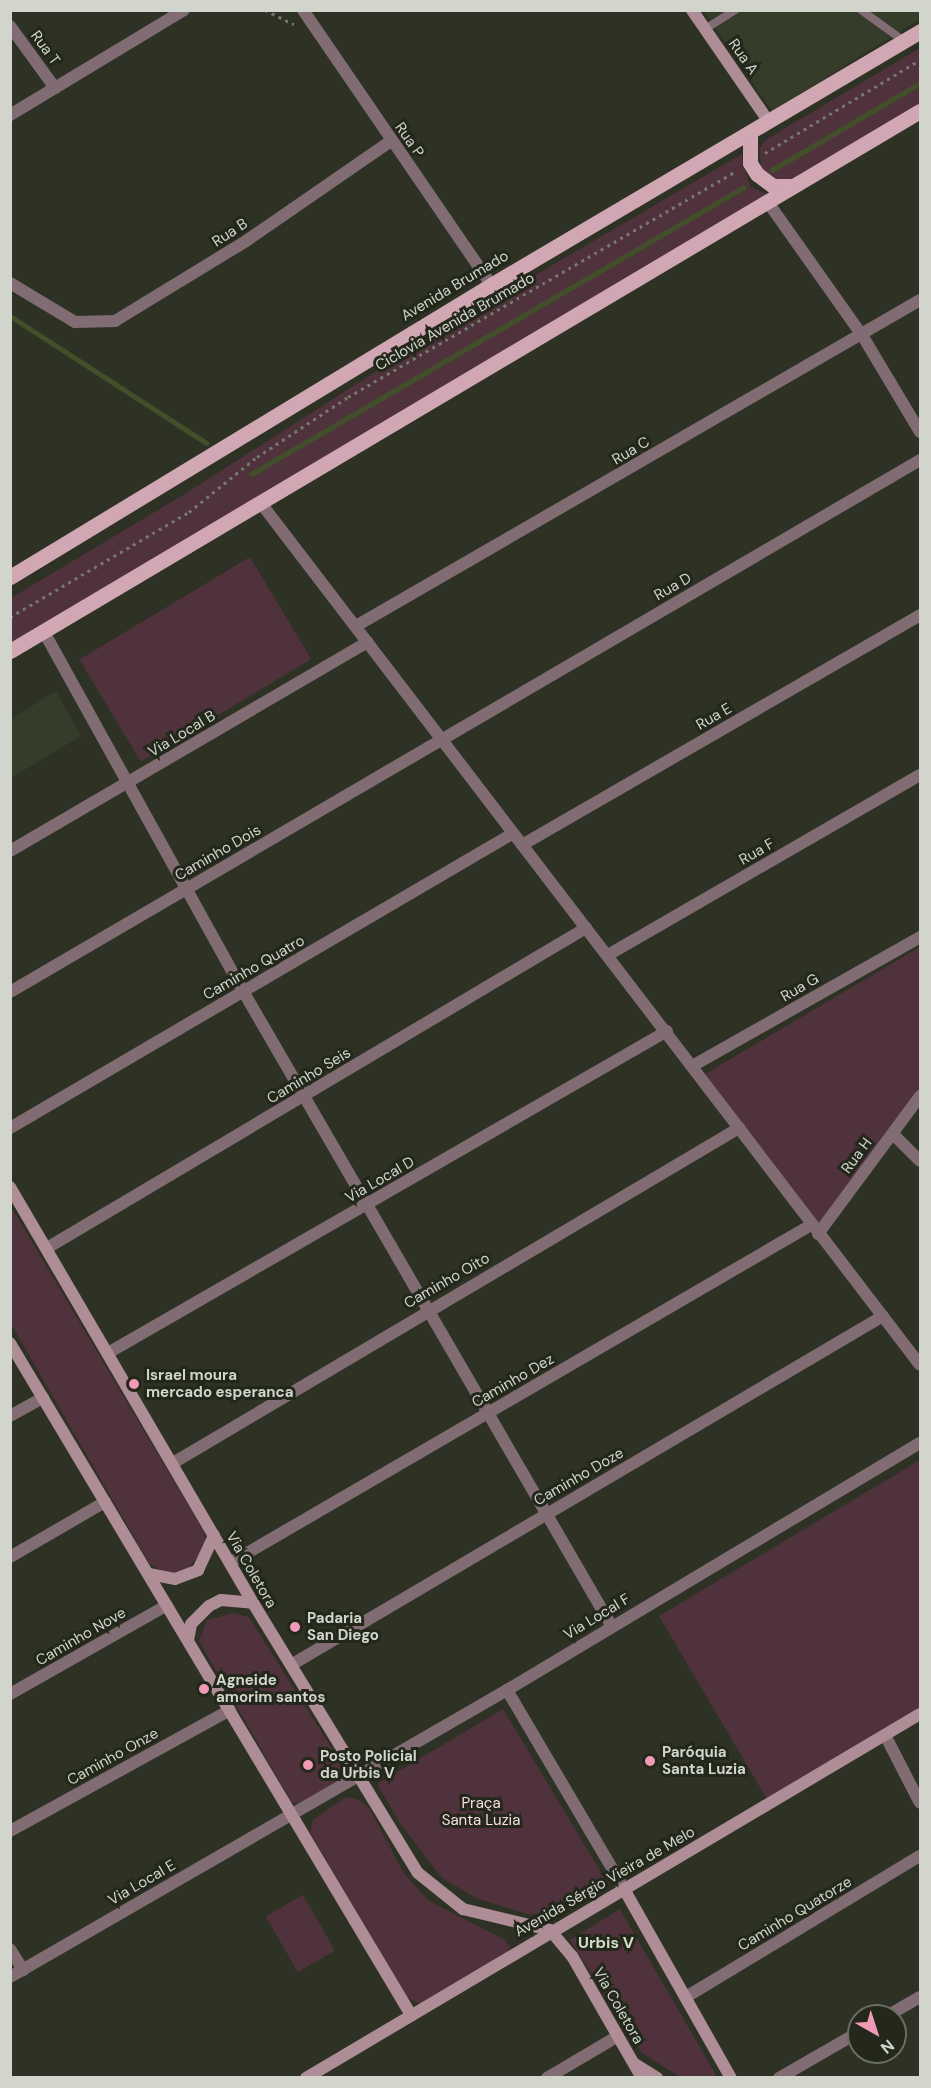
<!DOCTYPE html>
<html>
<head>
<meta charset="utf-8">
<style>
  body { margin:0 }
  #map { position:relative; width:931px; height:2088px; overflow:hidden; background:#2d3224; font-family:"DM Sans",sans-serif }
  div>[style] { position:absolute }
  .built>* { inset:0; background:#353c29 }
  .green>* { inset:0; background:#50323c; transform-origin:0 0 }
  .stream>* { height:5px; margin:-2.5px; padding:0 2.5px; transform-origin:2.5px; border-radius:2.5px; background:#42502a }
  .path>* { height:3px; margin-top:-1.5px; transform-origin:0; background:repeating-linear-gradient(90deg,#74786d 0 3px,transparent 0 7.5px) }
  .lane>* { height:8px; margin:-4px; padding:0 4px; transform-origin:4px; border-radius:4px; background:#806c72 }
  .street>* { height:12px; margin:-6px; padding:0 6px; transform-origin:6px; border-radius:6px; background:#806c72 }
  .secondary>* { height:12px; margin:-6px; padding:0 6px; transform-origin:6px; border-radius:6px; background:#ae8d97 }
  .primary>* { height:15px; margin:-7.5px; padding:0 7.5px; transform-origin:7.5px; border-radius:7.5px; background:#d1a7b4 }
  .dots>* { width:16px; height:16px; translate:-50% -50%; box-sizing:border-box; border:3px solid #23281b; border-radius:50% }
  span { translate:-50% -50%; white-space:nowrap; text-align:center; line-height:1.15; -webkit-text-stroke:6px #23281b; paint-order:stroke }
  .street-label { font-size:15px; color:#d1d5cc }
  .poi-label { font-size:15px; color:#d1d5cc; font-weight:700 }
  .left { translate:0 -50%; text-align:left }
  .park-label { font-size:15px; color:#fadbe4 }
  .neighbourhood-label { font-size:16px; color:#d4dcca; font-weight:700 }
  .frame { position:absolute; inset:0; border:12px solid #d1d5cc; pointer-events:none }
  .north { position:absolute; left:847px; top:2004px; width:60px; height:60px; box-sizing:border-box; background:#23281b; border:2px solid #696d62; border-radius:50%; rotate:141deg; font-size:16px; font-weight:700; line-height:24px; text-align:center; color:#d1d5cc }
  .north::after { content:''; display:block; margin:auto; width:21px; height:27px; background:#f09ab7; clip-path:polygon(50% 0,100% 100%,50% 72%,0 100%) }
</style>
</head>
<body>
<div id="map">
  <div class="built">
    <i style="clip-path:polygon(920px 10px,920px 19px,772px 111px,704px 11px)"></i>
    <i style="clip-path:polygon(56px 691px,81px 736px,11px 778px,11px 719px)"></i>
  </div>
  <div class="green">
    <i style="clip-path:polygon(920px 48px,920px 105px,796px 181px,771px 179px,762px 170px,759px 149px,765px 140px)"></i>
    <i style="clip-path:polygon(742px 154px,742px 164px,751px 187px,770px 195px,11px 646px,11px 598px,188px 492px,428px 338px)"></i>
    <i style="left:250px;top:557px;width:119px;height:199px;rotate:59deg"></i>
    <i style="clip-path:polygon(920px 947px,920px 1088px,818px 1226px,705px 1074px)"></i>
    <i style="clip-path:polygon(10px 1205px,204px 1532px,206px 1547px,187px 1569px,177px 1574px,162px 1571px,149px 1563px,11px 1324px)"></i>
    <i style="clip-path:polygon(920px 1460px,920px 1710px,767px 1799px,659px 1616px)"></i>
    <i style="clip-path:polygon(234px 1613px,249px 1617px,339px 1760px,342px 1772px,339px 1781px,302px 1804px,292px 1803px,199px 1641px,207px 1620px)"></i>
    <i style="clip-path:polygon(503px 1709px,605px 1879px,567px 1901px,569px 1908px,552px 1913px,528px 1914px,478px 1899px,442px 1878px,402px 1826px,377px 1784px)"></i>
    <i style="clip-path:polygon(346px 1797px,357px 1799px,369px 1808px,405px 1875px,429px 1901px,505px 1940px,510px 1948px,504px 1955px,421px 2004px,407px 1998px,310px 1832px,313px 1820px)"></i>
    <i style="left:303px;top:1895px;width:64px;height:43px;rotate:60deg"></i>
    <i style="clip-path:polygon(620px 1909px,717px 2077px,680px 2077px,642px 2053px,570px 1940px)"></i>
  </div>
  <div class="stream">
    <i style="left:772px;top:170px;width:172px;rotate:-30.4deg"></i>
    <i style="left:10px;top:316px;width:234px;rotate:32.9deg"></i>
    <i style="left:251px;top:474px;width:570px;rotate:-30.21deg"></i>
  </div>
  <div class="path">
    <i style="left:265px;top:10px;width:32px;rotate:26deg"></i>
    <i style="left:765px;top:153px;width:181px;rotate:-31deg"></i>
    <i style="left:10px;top:617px;width:208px;rotate:-30.4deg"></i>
    <i style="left:189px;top:512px;width:87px;rotate:-39deg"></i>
    <i style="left:257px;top:457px;width:109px;rotate:-33.4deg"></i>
    <i style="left:348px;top:397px;width:450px;rotate:-30.2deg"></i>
  </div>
  <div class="lane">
    <i style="left:861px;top:10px;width:53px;rotate:35.8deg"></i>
    <i style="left:705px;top:29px;width:36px;rotate:-32deg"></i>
  </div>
  <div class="street">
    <i style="left:303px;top:10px;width:333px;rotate:55.6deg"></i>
    <i style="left:10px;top:26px;width:77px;rotate:54deg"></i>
    <i style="left:10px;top:115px;width:203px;rotate:-31.1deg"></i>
    <i style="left:767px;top:201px;width:164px;rotate:54.7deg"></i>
    <i style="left:862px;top:335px;width:113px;rotate:59.1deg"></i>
    <i style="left:10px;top:283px;width:76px;rotate:31deg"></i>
    <i style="left:75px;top:322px;width:40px;rotate:-1.4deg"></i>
    <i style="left:115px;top:321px;width:153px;rotate:-31.4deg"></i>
    <i style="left:246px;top:241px;width:176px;rotate:-34.6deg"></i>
    <i style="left:260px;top:502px;width:1086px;rotate:52.59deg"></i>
    <i style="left:356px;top:626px;width:651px;rotate:-30.03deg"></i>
    <i style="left:44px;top:632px;width:410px;rotate:61deg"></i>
    <i style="left:243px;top:991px;width:733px;rotate:59.87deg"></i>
    <i style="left:522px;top:845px;width:460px;rotate:-30deg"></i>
    <i style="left:10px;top:851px;width:414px;rotate:-30.3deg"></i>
    <i style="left:608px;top:955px;width:360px;rotate:-30deg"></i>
    <i style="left:10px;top:992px;width:1054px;rotate:-30.31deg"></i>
    <i style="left:694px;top:1065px;width:260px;rotate:-29.5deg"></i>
    <i style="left:10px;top:1128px;width:582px;rotate:-30.36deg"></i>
    <i style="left:893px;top:1134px;width:38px;rotate:45deg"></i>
    <i style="left:818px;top:1234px;width:172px;rotate:-53.5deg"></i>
    <i style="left:47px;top:1248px;width:627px;rotate:-30.7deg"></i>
    <i style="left:108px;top:1353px;width:645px;rotate:-29.94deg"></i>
    <i style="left:10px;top:1416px;width:38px;rotate:-29deg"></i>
    <i style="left:173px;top:1463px;width:658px;rotate:-30.62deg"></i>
    <i style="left:10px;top:1557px;width:110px;rotate:-30.1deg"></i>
    <i style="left:230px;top:1563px;width:672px;rotate:-30.19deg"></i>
    <i style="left:291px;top:1665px;width:687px;rotate:-30.52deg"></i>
    <i style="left:507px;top:1690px;width:231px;rotate:59.5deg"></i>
    <i style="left:10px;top:1694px;width:180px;rotate:-29.5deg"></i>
    <i style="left:885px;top:1735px;width:76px;rotate:62.8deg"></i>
    <i style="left:10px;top:1831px;width:251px;rotate:-28.8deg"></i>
    <i style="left:10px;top:1949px;width:25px;rotate:58deg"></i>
    <i style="left:10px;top:1977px;width:574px;rotate:-30deg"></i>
    <i style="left:507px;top:1690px;width:481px;rotate:-30.9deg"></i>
    <i style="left:686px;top:1997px;width:273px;rotate:-31.1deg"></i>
    <i style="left:887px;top:2016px;width:38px;rotate:-30deg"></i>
    <i style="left:547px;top:2078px;width:82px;rotate:-30.6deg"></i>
    <i style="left:779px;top:2078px;width:92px;rotate:-29.9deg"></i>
  </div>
  <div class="secondary">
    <i style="left:692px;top:10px;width:136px;rotate:55.5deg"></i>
    <i style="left:10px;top:1187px;width:482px;rotate:59.7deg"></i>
    <i style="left:253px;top:1603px;width:316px;rotate:58.6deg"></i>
    <i style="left:418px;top:1873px;width:58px;rotate:38.7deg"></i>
    <i style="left:463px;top:1909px;width:89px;rotate:13.6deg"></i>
    <i style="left:550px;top:1930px;width:34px;rotate:50deg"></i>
    <i style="left:572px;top:1956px;width:141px;rotate:60.2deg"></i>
    <i style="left:10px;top:1343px;width:783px;rotate:59.17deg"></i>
    <i style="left:149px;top:1574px;width:26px;rotate:11deg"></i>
    <i style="left:175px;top:1579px;width:25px;rotate:-21deg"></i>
    <i style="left:198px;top:1570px;width:38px;rotate:-65deg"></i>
    <i style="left:188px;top:1640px;width:16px;rotate:-79deg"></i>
    <i style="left:191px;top:1624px;width:25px;rotate:-45deg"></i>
    <i style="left:209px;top:1606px;width:13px;rotate:-27deg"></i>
    <i style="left:221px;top:1600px;width:32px;rotate:5deg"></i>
    <i style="left:624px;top:1889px;width:217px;rotate:60.5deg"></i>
    <i style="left:635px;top:2064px;width:26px;rotate:32deg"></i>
    <i style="left:306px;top:2078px;width:714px;rotate:-30.66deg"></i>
  </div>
  <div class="primary">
    <i style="left:750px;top:133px;width:30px;rotate:90deg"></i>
    <i style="left:750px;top:163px;width:13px;rotate:58deg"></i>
    <i style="left:757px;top:174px;width:20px;rotate:37deg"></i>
    <i style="left:773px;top:186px;width:18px"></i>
    <i style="left:10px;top:577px;width:563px;rotate:-31.26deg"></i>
    <i style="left:491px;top:285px;width:499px;rotate:-30.6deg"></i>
    <i style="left:10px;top:651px;width:1058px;rotate:-30.69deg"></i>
  </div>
  <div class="dots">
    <i style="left:134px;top:1384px;background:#f09ab7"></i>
    <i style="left:295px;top:1627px;background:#f09ab7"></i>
    <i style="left:204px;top:1689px;background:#f09ab7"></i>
    <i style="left:650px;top:1761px;background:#f09ab7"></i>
    <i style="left:308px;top:1765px;background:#f09ab7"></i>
  </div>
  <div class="street-label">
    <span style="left:45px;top:48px;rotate:54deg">Rua T</span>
    <span style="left:743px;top:57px;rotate:55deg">Rua A</span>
    <span style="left:409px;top:140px;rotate:55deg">Rua P</span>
    <span style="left:230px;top:233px;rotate:-33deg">Rua B</span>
    <span style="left:455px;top:286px;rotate:-31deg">Avenida Brumado</span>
    <span style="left:455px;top:322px;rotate:-30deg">Ciclovia Avenida Brumado</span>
    <span style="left:631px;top:451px;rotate:-30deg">Rua C</span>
    <span style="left:673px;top:587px;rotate:-30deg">Rua D</span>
    <span style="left:714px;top:717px;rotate:-30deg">Rua E</span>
    <span style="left:182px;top:734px;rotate:-31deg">Via Local B</span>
    <span style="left:757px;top:852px;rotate:-30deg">Rua F</span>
    <span style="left:218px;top:853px;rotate:-30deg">Caminho Dois</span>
    <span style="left:254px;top:968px;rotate:-30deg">Caminho Quatro</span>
    <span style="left:800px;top:988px;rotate:-30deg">Rua G</span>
    <span style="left:309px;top:1076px;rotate:-31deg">Caminho Seis</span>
    <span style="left:857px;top:1156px;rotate:-53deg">Rua H</span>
    <span style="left:380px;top:1180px;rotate:-30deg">Via Local D</span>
    <span style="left:447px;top:1281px;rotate:-30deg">Caminho Oito</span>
    <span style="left:513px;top:1381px;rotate:-30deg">Caminho Dez</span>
    <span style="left:579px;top:1477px;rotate:-30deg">Caminho Doze</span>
    <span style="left:251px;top:1570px;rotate:60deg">Via Coletora</span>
    <span style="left:597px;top:1617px;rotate:-31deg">Via Local F</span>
    <span style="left:81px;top:1637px;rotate:-30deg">Caminho Nove</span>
    <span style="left:113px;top:1757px;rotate:-29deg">Caminho Onze</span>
    <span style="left:605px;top:1882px;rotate:-30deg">Avenida Sérgio Vieira de Melo</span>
    <span style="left:142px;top:1883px;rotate:-30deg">Via Local E</span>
    <span style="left:795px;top:1914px;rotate:-31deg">Caminho Quatorze</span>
    <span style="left:618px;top:2006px;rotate:60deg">Via Coletora</span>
  </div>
  <div class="poi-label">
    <span class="left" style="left:146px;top:1384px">Israel moura<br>mercado esperanca</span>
    <span class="left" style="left:307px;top:1627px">Padaria<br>San Diego</span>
    <span class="left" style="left:216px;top:1689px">Agneide<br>amorim santos</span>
    <span class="left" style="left:662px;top:1761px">Paróquia<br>Santa Luzia</span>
    <span class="left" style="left:320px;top:1765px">Posto Policial<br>da Urbis V</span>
  </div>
  <div class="park-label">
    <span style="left:481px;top:1812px">Praça<br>Santa Luzia</span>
  </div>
  <div class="neighbourhood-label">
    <span style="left:606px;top:1943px">Urbis V</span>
  </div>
  <div class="frame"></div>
  <div class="north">N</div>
</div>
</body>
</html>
